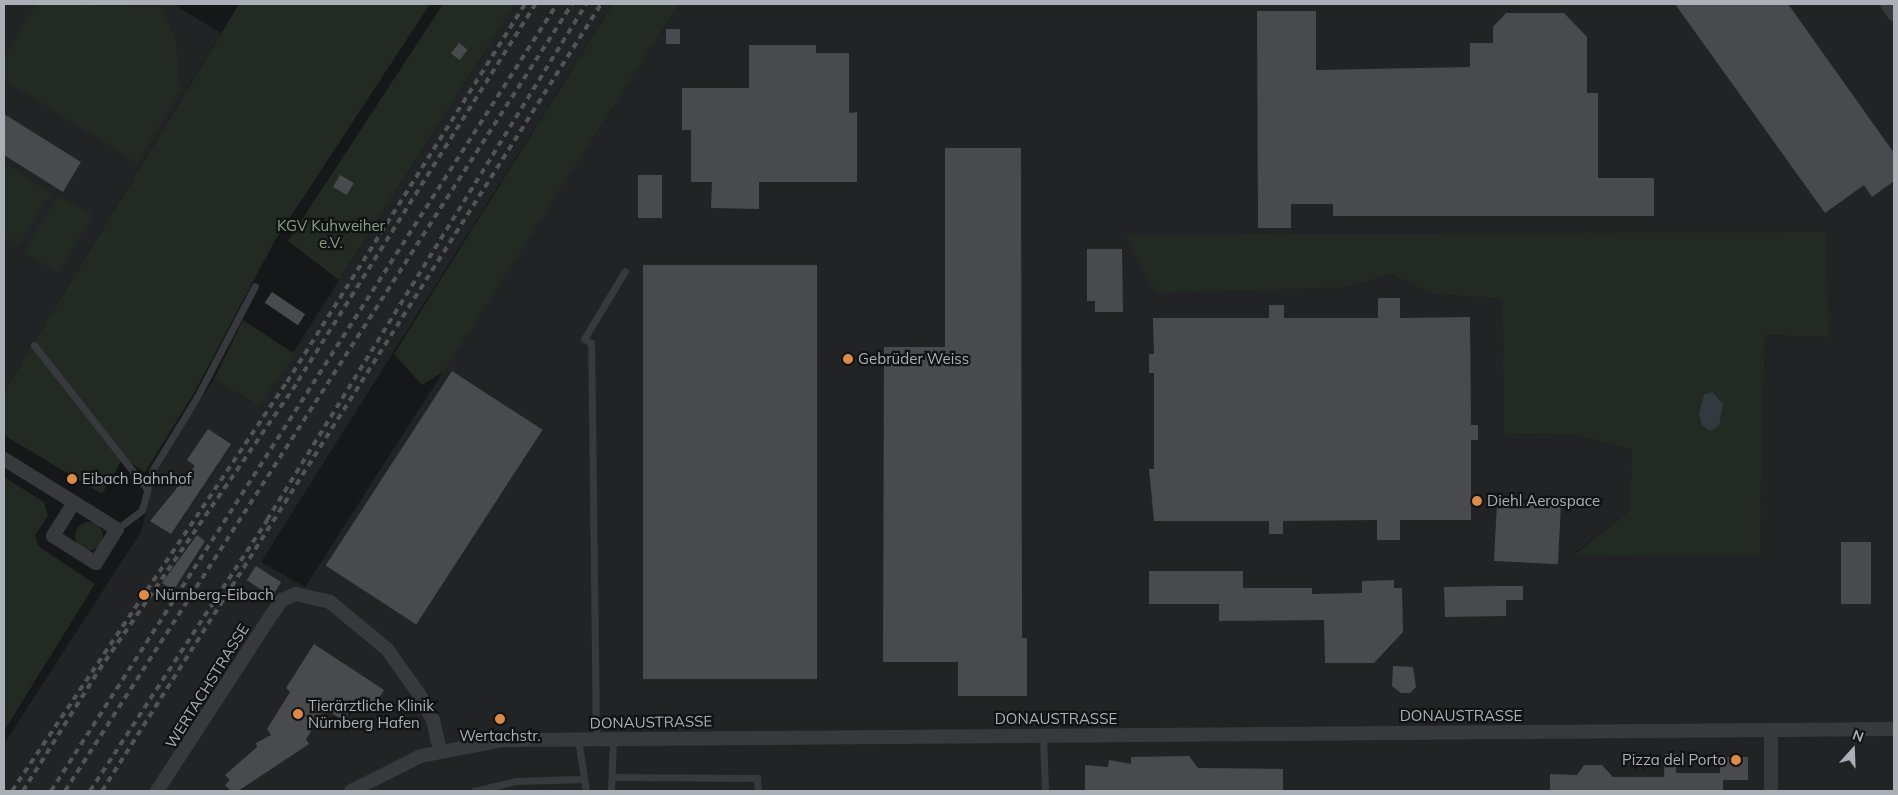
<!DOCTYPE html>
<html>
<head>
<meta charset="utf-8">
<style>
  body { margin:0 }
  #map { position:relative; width:1898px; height:795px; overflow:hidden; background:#161718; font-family:Mulish,sans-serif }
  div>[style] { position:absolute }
  .built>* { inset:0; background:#222325 }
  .green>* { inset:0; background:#232a23; transform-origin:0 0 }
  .round { border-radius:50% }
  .water>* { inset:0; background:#313b3f }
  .building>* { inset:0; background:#484a4d; transform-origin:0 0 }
  .service>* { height:7px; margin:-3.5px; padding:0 3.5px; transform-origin:3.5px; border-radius:3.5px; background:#38393c }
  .minor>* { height:14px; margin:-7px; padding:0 7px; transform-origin:7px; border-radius:7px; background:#38393c }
  .rail>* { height:4px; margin-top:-2px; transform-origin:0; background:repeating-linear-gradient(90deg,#515457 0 6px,transparent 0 11px) }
  .dots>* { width:14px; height:14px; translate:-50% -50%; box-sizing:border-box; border:2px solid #111213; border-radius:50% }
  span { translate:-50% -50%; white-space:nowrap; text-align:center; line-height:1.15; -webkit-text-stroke:4.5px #111213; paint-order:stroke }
  .park-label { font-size:15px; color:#889f83 }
  .poi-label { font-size:15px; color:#aab0b6 }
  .left { translate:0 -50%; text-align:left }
  .right { translate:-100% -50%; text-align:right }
  .street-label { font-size:15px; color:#aab0b6 }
  .frame { position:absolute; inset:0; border:5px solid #aab0b6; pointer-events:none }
  .north { position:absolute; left:1828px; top:725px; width:50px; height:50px; -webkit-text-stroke:4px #111213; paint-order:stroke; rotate:20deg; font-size:14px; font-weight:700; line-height:20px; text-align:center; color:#aab0b6 }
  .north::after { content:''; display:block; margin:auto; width:18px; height:22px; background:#aab0b6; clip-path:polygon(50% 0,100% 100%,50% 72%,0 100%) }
</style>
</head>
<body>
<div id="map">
  <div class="built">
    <i style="clip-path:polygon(4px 4px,173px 4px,221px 33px,4px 392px)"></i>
    <i style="clip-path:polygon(evenodd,515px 4px,613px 4px,261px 562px,305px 587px,679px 4px,1894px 4px,1894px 791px,4px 791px,4px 744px,142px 530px,155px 470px,214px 379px,259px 406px,515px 4px,1125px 236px,1246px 236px,1829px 337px,1765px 335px,1760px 555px,1572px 555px,1629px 511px,1632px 450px,1576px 435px,1504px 434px,1502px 299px,1432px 294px,1391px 274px,1348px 287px,1125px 236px)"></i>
  </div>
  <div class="green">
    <i style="clip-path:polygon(37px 4px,162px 7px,176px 41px,180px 90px,137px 163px,4px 80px,4px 58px)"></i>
    <i style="clip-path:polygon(239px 4px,430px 4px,274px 242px,193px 395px,145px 472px,123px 458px,102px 494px,4px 435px,4px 392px)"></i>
    <i style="clip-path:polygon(443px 4px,515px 4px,339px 280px,288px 241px)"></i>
    <i style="clip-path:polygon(613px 4px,679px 4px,444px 371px,422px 385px,394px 354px)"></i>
    <i style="clip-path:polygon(4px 163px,51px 193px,19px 245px,4px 236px)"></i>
    <i style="left:58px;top:195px;width:40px;height:67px;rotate:30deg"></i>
    <i style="clip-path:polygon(1826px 232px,1829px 337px,1765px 335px,1760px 555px,1572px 556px,1629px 511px,1632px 450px,1576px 435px,1504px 434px,1502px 299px,1432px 294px,1391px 274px,1348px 287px,1156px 293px,1125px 235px)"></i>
    <i style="clip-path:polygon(243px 320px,295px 354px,259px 406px,214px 379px)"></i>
    <i style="clip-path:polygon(4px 477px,44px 502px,48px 516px,35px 535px,38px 546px,95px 584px,4px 731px)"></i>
    <i class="round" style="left:75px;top:522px;width:28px;height:28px"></i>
  </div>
  <div class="water">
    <i style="clip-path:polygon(1712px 392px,1723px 404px,1719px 426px,1710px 431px,1702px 425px,1699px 414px,1704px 395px)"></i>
  </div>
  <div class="building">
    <i style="clip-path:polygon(1675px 4px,1788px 4px,1894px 153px,1894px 181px,1872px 197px,1864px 185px,1825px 213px)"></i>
    <i style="clip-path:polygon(1257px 11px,1316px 11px,1316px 70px,1470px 67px,1470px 43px,1493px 43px,1493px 27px,1506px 13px,1564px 13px,1587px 37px,1587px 93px,1598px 93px,1598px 178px,1654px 178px,1654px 216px,1333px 216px,1333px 204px,1291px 204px,1291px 228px,1258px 228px)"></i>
    <i style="left:666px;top:29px;width:14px;height:15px"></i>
    <i style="left:459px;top:43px;width:11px;height:13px;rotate:38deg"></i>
    <i style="clip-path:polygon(749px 45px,816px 45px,816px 53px,849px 53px,849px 113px,857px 112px,857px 182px,759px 182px,759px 209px,711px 208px,712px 182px,691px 182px,691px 130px,682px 130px,682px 88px,749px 88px)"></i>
    <i style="clip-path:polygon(4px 114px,81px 162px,63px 192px,4px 155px)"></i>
    <i style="clip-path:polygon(945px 148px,1021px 148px,1022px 638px,1027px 638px,1027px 696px,958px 696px,958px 662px,883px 662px,884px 347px,945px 347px)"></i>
    <i style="left:340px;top:175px;width:16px;height:14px;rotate:30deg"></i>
    <i style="left:638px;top:175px;width:24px;height:43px"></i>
    <i style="clip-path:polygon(1087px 249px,1122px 249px,1123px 312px,1095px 312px,1095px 301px,1087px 301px)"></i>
    <i style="left:817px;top:265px;width:414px;height:174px;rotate:90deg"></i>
    <i style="left:272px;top:292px;width:40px;height:13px;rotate:34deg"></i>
    <i style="clip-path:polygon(1378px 298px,1400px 298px,1400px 318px,1470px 317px,1471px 425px,1478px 425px,1478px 440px,1471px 440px,1471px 520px,1400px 520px,1400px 540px,1377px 540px,1377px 520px,1283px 521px,1283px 534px,1269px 534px,1269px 521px,1154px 521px,1149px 469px,1154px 469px,1154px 373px,1149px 373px,1149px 354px,1154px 354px,1153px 318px,1269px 318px,1269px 305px,1284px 305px,1284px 318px,1378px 318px)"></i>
    <i style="left:452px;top:371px;width:108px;height:232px;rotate:33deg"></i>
    <i style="clip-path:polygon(208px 429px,231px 444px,171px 534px,150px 521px,195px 466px,187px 460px)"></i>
    <i style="left:1497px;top:503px;width:64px;height:58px;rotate:3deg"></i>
    <i style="clip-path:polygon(197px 535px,205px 541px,173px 591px,162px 583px)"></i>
    <i style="left:1841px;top:542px;width:30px;height:62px"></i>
    <i style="left:256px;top:566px;width:30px;height:17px;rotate:33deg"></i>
    <i style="clip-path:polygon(1149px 571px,1243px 571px,1243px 588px,1312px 588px,1312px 594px,1362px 593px,1362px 581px,1394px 580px,1394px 588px,1402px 588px,1403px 632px,1374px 663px,1325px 663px,1324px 620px,1219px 621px,1219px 604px,1149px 604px)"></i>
    <i style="clip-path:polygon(1501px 586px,1523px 586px,1523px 600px,1506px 600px,1506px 616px,1445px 617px,1444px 587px)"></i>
    <i style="clip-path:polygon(314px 644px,384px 690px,373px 709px,358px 699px,344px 721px,325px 709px,306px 739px,309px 744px,238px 791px,231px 791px,225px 785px,230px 780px,225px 775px,257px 747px,256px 743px,271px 735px,267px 729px,290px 692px,286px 688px)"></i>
    <i style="clip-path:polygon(1393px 666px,1413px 667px,1416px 687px,1410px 693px,1401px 693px,1392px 686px)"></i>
    <i style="clip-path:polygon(1665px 754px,1677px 754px,1676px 773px,1720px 773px,1720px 757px,1748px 757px,1748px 780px,1723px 780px,1723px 791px,1550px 791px,1550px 774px,1577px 775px,1584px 765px,1602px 765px,1613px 777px,1664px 777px)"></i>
    <i style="clip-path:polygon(1189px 756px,1198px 768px,1283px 769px,1283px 791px,1085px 791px,1085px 765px,1108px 767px,1109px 760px,1131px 764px,1131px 757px)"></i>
  </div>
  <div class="service">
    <i style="left:34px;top:345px;width:183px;rotate:51.9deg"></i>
    <i style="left:117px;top:529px;width:31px;rotate:-37deg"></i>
    <i style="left:142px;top:510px;width:42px;rotate:-75deg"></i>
    <i style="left:153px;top:469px;width:84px;rotate:-58.6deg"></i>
    <i style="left:197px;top:397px;width:125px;rotate:-62.4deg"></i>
    <i style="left:1043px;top:736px;width:55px;rotate:87.9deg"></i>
    <i style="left:578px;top:739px;width:53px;rotate:81.3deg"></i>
    <i style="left:596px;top:739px;width:396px;rotate:-90.7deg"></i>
    <i style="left:591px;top:343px;width:8px;rotate:-150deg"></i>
    <i style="left:584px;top:339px;width:79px;rotate:-58.9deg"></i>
    <i style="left:612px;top:777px;width:145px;rotate:0.4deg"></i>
    <i style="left:757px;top:778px;width:13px;rotate:86deg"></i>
    <i style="left:474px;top:791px;width:43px;rotate:-13.4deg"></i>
    <i style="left:516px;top:781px;width:67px;rotate:-1.7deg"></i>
    <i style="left:611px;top:791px;width:52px;rotate:-87.8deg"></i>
  </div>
  <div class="minor">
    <i style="left:1887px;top:4px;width:12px;rotate:55deg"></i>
    <i style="left:4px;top:459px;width:133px;rotate:31.8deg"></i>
    <i style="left:117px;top:529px;width:40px;rotate:122deg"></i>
    <i style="left:96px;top:563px;width:51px;rotate:-147.9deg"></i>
    <i style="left:53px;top:536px;width:39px;rotate:-58deg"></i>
    <i style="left:1771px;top:730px;width:61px;rotate:90deg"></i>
    <i style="left:157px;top:791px;width:211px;rotate:-57deg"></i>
    <i style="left:272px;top:614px;width:17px;rotate:-54deg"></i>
    <i style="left:282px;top:600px;width:15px;rotate:-23deg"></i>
    <i style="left:296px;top:594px;width:35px;rotate:13deg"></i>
    <i style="left:330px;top:602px;width:74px;rotate:39.5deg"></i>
    <i style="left:387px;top:649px;width:55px;rotate:54.6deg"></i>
    <i style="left:419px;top:694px;width:30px;rotate:62deg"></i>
    <i style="left:433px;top:720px;width:32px;rotate:77deg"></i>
    <i style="left:351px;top:791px;width:78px;rotate:-26.6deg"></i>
    <i style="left:421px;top:756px;width:84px;rotate:-11deg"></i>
    <i style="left:503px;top:740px;width:1391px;rotate:-0.45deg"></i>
  </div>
  <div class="rail">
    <i style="left:12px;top:791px;width:493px;rotate:-56.1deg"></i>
    <i style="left:287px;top:382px;width:447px;rotate:-57.8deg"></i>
    <i style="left:23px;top:791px;width:143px;rotate:-57.9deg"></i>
    <i style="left:99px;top:670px;width:351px;rotate:-55.4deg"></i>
    <i style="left:298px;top:381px;width:445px;rotate:-57.8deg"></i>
    <i style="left:51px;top:791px;width:936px;rotate:-57.26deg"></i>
    <i style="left:65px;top:791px;width:936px;rotate:-57.21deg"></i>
    <i style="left:90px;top:791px;width:324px;rotate:-56.8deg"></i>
    <i style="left:267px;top:520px;width:607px;rotate:-58.27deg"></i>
    <i style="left:102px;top:791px;width:932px;rotate:-57.62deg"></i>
  </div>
  <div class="dots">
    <i style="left:848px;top:359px;background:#dc8a4a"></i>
    <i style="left:72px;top:479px;background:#dc8a4a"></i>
    <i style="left:1477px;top:501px;background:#dc8a4a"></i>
    <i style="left:144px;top:595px;background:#dc8a4a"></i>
    <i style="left:298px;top:714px;background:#dc8a4a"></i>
    <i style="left:500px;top:719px;background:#dc8a4a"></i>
    <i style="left:1736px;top:760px;background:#dc8a4a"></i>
  </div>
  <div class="park-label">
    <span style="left:331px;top:234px">KGV Kuhweiher<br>e.V.</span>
  </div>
  <div class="poi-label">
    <span class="left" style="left:858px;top:359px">Gebrüder Weiss</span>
    <span class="left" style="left:82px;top:479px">Eibach Bahnhof</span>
    <span class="left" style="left:1487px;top:501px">Diehl Aerospace</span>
    <span class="left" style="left:155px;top:595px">Nürnberg-Eibach</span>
    <span class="left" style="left:308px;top:714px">Tierärztliche Klinik<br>Nürnberg Hafen</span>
    <span style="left:500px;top:736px">Wertachstr.</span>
    <span class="right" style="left:1726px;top:760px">Pizza del Porto</span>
  </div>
  <div class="street-label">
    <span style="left:207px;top:686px;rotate:-58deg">WERTACHSTRASSE</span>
    <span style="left:1461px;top:716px">DONAUSTRASSE</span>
    <span style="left:1056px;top:719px">DONAUSTRASSE</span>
    <span style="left:651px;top:722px;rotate:-1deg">DONAUSTRASSE</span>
  </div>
  <div class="frame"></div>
  <div class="north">N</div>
</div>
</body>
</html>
